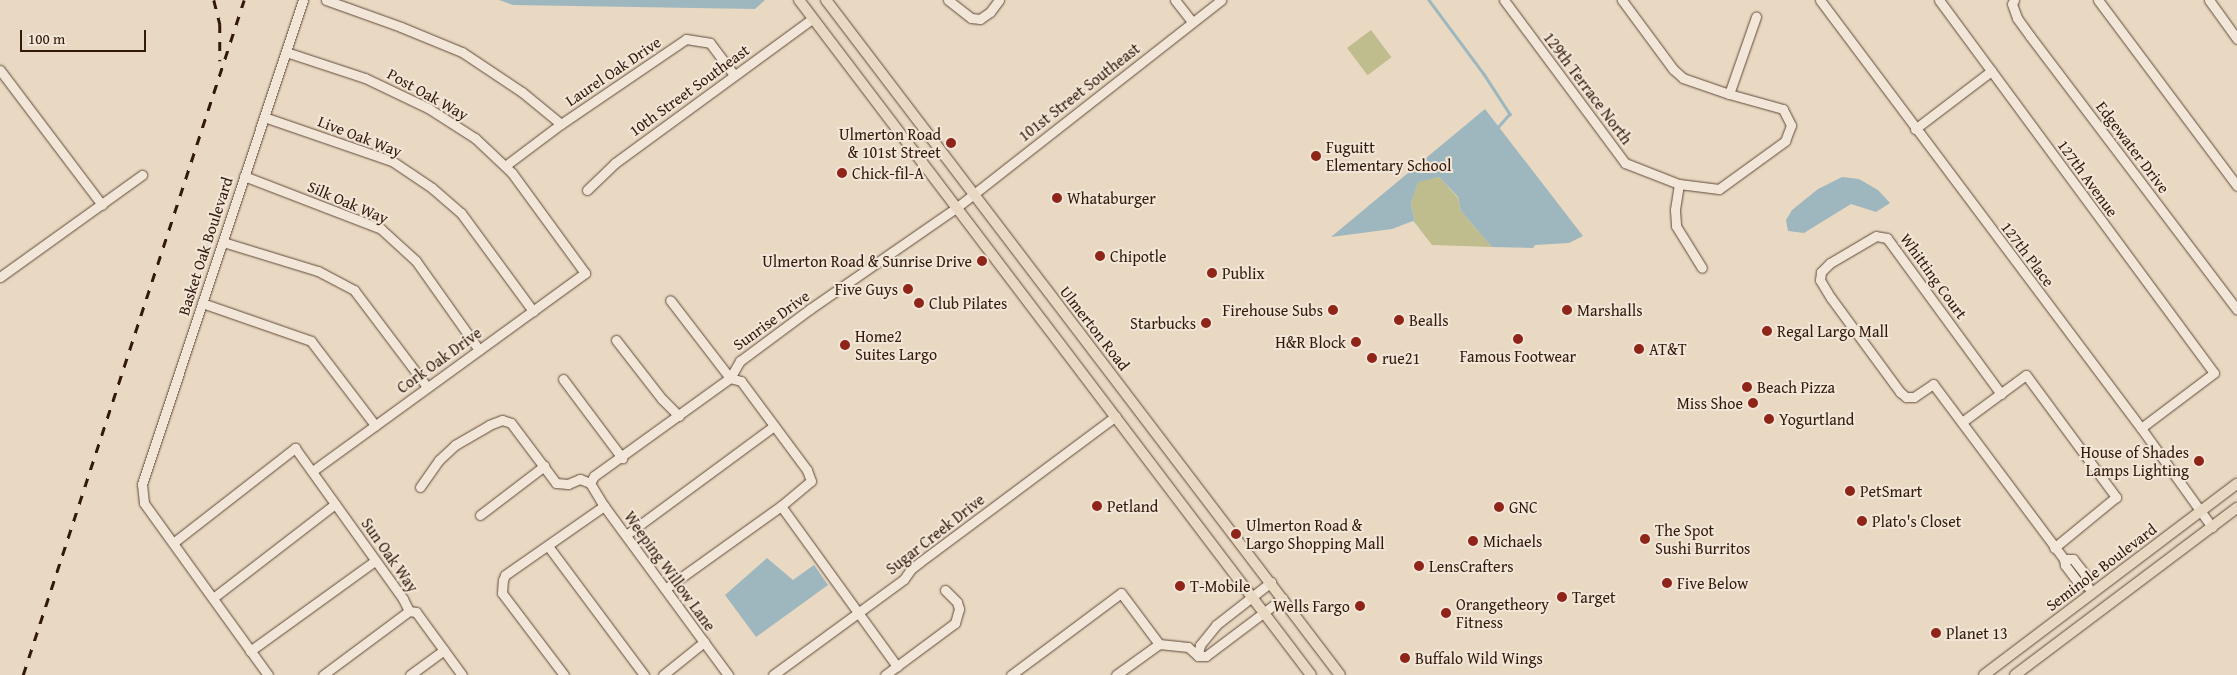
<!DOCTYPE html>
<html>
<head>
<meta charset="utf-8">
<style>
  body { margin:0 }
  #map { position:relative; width:2237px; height:675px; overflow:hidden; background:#e9d9c2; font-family:"Gentium Book Plus",serif }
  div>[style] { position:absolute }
  .green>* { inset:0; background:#bfbc8e; transform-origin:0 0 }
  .water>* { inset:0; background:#9eb7bf }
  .stream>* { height:2.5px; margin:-1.25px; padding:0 1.25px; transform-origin:1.25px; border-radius:1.25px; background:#9eb7bf }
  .roads { filter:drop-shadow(0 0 1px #604939) drop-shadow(0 0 1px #604939) }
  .minor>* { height:9px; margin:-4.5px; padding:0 4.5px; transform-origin:4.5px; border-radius:4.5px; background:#f1e6d7 }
  .major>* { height:10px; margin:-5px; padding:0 5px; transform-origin:5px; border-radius:5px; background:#e9d9c2 }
  .rail>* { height:2.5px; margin-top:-1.25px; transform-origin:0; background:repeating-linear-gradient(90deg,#33190b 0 9px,transparent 0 18px) }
  .dots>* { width:14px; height:14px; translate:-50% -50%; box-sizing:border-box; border:2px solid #f1e6d7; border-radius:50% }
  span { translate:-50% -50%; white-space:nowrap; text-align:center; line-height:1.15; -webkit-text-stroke:4px #f1e6d7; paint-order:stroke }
  .street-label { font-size:16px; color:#33190b }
  .poi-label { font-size:16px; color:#33190b }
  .right { translate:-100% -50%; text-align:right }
  .left { translate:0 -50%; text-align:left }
  .scale { position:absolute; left:20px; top:30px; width:126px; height:22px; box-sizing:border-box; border:2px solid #33190b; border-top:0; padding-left:6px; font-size:15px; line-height:18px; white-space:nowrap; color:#33190b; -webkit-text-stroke:4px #f1e6d7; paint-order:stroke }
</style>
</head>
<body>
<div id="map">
  <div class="green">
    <i style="left:1371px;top:30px;width:34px;height:30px;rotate:53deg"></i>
    <i style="clip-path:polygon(1439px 177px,1458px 198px,1461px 211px,1492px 247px,1432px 245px,1415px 223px,1411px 203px,1418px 181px)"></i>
  </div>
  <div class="water">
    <i style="clip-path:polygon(499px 0,765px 0,755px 9px,513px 5px)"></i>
    <i style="clip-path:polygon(1485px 109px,1583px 236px,1569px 243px,1535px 245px,1533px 248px,1492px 247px,1461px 211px,1458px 197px,1439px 177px,1418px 182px,1411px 203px,1415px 223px,1413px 221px,1392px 229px,1331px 237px)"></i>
    <i style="clip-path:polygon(1842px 177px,1859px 179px,1878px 190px,1890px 203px,1876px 212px,1851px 204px,1804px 233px,1788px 231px,1786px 220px,1792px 210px,1818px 189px)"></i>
    <i style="clip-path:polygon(767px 558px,793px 580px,814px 565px,828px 585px,756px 637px,725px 595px)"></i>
  </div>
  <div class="stream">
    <i style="left:1429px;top:0;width:92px;rotate:53.4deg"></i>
    <i style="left:1484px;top:74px;width:48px;rotate:57deg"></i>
    <i style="left:1510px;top:114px;width:18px;rotate:131deg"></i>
  </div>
  <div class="roads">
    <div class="minor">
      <i style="left:326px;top:0;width:80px;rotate:19.8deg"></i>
      <i style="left:401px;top:27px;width:66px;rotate:22.3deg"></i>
      <i style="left:462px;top:52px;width:72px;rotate:33.7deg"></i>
      <i style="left:522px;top:92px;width:50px;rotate:39.4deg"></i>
      <i style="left:948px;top:0;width:29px;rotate:38deg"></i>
      <i style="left:971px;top:18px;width:9px;rotate:6deg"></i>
      <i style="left:980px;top:19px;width:12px;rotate:-35deg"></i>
      <i style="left:990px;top:12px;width:15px;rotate:-53deg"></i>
      <i style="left:1175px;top:0;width:28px;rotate:52deg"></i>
      <i style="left:1504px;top:0;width:203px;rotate:53.4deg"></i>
      <i style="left:1625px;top:163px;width:58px;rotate:21.3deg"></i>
      <i style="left:1679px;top:184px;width:40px;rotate:7.1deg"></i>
      <i style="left:1719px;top:189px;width:82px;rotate:-36deg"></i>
      <i style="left:1785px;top:141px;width:17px;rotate:-69deg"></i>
      <i style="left:1791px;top:125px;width:18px;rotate:-117deg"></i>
      <i style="left:1783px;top:109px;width:56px;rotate:-164.5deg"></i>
      <i style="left:1729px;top:94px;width:49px;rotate:-160.8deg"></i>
      <i style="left:1683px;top:78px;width:13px;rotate:-138deg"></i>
      <i style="left:1673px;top:69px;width:86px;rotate:-126.5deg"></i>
      <i style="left:1820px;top:0;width:535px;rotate:53.13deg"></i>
      <i style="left:2141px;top:428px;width:122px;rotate:54.4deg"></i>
      <i style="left:1939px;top:0;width:463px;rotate:53.6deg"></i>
      <i style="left:2214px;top:373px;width:91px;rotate:143deg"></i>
      <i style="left:2014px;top:0;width:4px;rotate:117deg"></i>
      <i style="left:2012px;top:4px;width:15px;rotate:70deg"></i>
      <i style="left:2017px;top:18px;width:22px;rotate:54deg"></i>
      <i style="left:2030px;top:36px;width:343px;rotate:52.9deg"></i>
      <i style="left:2098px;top:0;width:232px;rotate:53.2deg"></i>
      <i style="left:2209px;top:0;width:48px;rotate:54.3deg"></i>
      <i style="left:286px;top:52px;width:83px;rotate:18.2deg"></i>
      <i style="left:365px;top:78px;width:70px;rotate:25.5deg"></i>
      <i style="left:428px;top:108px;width:56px;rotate:32.6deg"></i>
      <i style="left:475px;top:138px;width:51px;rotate:43.4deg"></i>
      <i style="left:512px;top:173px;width:124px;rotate:53.9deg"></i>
      <i style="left:585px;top:273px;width:337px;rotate:144deg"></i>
      <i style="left:0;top:70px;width:169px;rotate:52.9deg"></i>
      <i style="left:1729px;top:94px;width:82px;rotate:-70.7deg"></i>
      <i style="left:264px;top:117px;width:135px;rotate:19deg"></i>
      <i style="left:392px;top:161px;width:48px;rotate:34deg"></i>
      <i style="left:432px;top:188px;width:38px;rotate:41deg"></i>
      <i style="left:461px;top:213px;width:122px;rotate:53.7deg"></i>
      <i style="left:1915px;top:129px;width:96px;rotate:-37.3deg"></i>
      <i style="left:505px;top:166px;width:70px;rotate:-36.9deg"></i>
      <i style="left:561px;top:124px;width:151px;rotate:-34.2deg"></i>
      <i style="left:686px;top:39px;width:24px;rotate:9deg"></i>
      <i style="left:710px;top:43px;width:40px;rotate:53deg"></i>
      <i style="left:244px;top:176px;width:147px;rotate:21.1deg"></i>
      <i style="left:381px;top:229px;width:47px;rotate:42.4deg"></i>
      <i style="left:416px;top:261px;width:109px;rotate:54.7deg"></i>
      <i style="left:1679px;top:184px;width:26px;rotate:99deg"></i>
      <i style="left:1675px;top:210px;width:16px;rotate:86deg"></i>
      <i style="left:1676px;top:226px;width:49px;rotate:58.2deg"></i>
      <i style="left:587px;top:190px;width:39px;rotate:-44deg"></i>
      <i style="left:615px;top:163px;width:245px;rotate:-36.2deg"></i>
      <i style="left:223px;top:242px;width:99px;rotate:17deg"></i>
      <i style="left:318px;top:271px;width:41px;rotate:27.8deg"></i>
      <i style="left:354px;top:290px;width:121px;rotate:53deg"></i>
      <i style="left:0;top:277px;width:175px;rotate:-35.7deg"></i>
      <i style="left:202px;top:303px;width:115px;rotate:19.2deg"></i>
      <i style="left:311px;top:341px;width:106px;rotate:52.7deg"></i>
      <i style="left:616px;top:340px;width:75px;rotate:52.1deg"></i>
      <i style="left:662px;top:399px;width:24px;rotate:45deg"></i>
      <i style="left:563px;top:379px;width:99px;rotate:53.2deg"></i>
      <i style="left:2001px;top:394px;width:193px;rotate:-126.2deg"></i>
      <i style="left:1887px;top:238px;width:11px;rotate:-170deg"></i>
      <i style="left:1876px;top:236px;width:53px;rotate:149.6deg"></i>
      <i style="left:1830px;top:263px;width:13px;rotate:135deg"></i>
      <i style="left:1821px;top:272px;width:8px;rotate:97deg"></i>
      <i style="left:1820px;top:280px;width:21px;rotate:59deg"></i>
      <i style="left:1831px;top:298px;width:117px;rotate:53.7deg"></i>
      <i style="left:1900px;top:392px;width:8px;rotate:40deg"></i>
      <i style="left:1906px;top:397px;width:8px"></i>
      <i style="left:1914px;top:397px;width:23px;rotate:-34deg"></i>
      <i style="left:1933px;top:384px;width:219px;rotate:53.2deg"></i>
      <i style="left:2064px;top:559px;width:6px;rotate:81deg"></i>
      <i style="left:2065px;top:565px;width:25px;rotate:53deg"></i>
      <i style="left:2080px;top:585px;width:6px;rotate:-9deg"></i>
      <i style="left:1962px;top:422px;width:79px;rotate:-36.3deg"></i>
      <i style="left:2026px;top:375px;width:152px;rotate:53.6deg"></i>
      <i style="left:2116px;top:497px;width:80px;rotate:140.6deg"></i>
      <i style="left:590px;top:483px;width:8px;rotate:-60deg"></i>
      <i style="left:594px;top:476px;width:168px;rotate:-35.8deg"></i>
      <i style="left:730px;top:378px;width:20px;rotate:-60deg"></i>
      <i style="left:740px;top:361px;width:87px;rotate:-36.6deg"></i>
      <i style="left:810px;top:309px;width:178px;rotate:-34.7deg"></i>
      <i style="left:956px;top:208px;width:337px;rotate:-38.1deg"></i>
      <i style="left:590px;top:483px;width:27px;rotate:59deg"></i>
      <i style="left:604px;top:506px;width:210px;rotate:53.7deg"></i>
      <i style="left:420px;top:487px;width:33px;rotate:-55deg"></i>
      <i style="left:439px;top:460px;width:22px;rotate:-43deg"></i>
      <i style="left:455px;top:445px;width:39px;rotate:-30deg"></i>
      <i style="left:489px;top:425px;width:14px;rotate:-21deg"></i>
      <i style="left:502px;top:420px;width:9px;rotate:18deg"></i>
      <i style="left:511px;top:423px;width:75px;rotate:53.1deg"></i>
      <i style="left:556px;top:483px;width:12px;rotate:5deg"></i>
      <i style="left:568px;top:484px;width:13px;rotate:-23deg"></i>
      <i style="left:580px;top:479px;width:11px;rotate:22deg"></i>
      <i style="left:781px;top:506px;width:198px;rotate:54.1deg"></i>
      <i style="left:480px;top:515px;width:81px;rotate:-37.4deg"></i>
      <i style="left:626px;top:535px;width:184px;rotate:-36.4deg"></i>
      <i style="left:173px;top:543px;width:155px;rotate:-37.9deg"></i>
      <i style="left:295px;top:448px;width:186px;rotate:54.4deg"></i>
      <i style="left:403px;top:599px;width:13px;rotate:63deg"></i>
      <i style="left:409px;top:611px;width:7px;rotate:8deg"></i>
      <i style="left:416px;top:612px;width:78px;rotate:53.9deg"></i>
      <i style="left:548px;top:546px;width:161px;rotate:53.3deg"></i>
      <i style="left:2064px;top:559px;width:9px"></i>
      <i style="left:2073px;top:559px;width:23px;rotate:52deg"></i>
      <i style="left:2087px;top:577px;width:7px;rotate:98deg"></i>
      <i style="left:2086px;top:584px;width:4px;rotate:56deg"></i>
      <i style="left:665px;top:589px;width:143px;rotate:-35.6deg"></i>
      <i style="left:781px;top:506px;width:39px;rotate:-40deg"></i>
      <i style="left:811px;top:481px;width:12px;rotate:-110deg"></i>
      <i style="left:807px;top:470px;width:111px;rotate:-126.6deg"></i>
      <i style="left:741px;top:381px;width:11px;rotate:-165deg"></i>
      <i style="left:730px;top:378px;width:98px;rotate:-127.6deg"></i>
      <i style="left:213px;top:598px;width:154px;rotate:-37.6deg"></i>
      <i style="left:1159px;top:644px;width:29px;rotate:6deg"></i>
      <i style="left:1188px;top:647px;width:13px;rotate:42deg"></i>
      <i style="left:1198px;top:656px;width:8px"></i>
      <i style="left:1206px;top:656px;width:96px;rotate:-37deg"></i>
      <i style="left:250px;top:651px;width:154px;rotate:-35.8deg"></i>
      <i style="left:1198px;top:656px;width:11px;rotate:-80deg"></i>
      <i style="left:1200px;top:645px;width:26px;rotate:-51deg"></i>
      <i style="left:1216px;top:625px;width:70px;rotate:-38deg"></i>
      <i style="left:268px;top:675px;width:212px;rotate:-125.8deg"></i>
      <i style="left:144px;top:503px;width:19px;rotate:-96deg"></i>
      <i style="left:142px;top:484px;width:510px;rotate:-71.6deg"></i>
      <i style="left:323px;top:675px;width:107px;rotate:-36.7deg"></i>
      <i style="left:410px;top:675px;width:42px;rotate:-36.3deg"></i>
      <i style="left:564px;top:675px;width:103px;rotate:-127.1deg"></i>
      <i style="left:502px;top:593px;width:13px;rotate:-86deg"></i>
      <i style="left:503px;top:580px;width:5px;rotate:-68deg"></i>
      <i style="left:505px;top:575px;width:121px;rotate:-34.9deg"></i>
      <i style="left:663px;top:675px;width:53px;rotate:-38.8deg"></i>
      <i style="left:773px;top:675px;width:162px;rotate:-36.2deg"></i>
      <i style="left:904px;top:579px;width:12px;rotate:-55deg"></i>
      <i style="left:911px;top:569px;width:11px;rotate:-38deg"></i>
      <i style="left:920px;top:562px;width:244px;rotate:-36.7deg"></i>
      <i style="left:885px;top:675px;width:87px;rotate:-36.6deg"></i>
      <i style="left:955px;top:623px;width:15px;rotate:-74deg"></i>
      <i style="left:959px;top:609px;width:7px;rotate:-106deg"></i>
      <i style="left:957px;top:602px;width:17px;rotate:-135deg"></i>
      <i style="left:1011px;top:675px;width:137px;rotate:-36.7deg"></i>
      <i style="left:1121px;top:593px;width:64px;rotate:53.3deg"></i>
      <i style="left:1159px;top:644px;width:53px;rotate:144.2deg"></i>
    </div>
    <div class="major">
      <i style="left:799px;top:0;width:847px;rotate:52.82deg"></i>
      <i style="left:826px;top:0;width:848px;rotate:52.71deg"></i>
      <i style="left:1984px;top:675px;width:317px;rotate:-37.1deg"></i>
      <i style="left:2015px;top:675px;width:278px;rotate:-37deg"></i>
    </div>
  </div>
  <div class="rail">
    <i style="left:214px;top:0;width:25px;rotate:76deg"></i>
    <i style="left:220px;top:24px;width:37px;rotate:90deg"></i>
    <i style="left:23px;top:675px;width:710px;rotate:-71.87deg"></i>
  </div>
  <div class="dots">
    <i style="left:951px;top:143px;background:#8f2418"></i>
    <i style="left:1316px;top:156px;background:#8f2418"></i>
    <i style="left:842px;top:173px;background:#8f2418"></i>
    <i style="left:1057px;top:198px;background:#8f2418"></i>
    <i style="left:1100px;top:256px;background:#8f2418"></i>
    <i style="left:982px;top:261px;background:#8f2418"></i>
    <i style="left:1212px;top:273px;background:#8f2418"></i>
    <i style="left:908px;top:289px;background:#8f2418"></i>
    <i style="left:919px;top:303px;background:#8f2418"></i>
    <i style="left:1333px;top:310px;background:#8f2418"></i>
    <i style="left:1567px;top:310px;background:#8f2418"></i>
    <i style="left:1399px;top:320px;background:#8f2418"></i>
    <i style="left:1206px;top:323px;background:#8f2418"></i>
    <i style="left:1767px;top:331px;background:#8f2418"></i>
    <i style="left:1518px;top:339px;background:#8f2418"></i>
    <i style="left:1356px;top:342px;background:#8f2418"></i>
    <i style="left:845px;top:345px;background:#8f2418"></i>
    <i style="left:1639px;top:349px;background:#8f2418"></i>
    <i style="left:1372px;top:358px;background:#8f2418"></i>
    <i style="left:1747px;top:387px;background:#8f2418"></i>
    <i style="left:1753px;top:403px;background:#8f2418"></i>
    <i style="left:1769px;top:419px;background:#8f2418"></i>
    <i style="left:2199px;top:461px;background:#8f2418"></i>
    <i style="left:1850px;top:491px;background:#8f2418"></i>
    <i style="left:1097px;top:506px;background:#8f2418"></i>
    <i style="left:1499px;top:507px;background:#8f2418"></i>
    <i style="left:1862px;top:521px;background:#8f2418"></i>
    <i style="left:1236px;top:534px;background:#8f2418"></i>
    <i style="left:1645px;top:539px;background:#8f2418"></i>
    <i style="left:1473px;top:541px;background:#8f2418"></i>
    <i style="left:1419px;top:566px;background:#8f2418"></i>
    <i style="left:1667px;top:583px;background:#8f2418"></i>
    <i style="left:1180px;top:586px;background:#8f2418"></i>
    <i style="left:1562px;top:597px;background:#8f2418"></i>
    <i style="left:1360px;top:606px;background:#8f2418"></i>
    <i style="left:1446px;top:613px;background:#8f2418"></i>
    <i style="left:1936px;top:633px;background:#8f2418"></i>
    <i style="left:1405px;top:658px;background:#8f2418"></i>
  </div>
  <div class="street-label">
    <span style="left:613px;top:71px;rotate:-34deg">Laurel Oak Drive</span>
    <span style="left:1588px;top:88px;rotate:53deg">129th Terrace North</span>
    <span style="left:689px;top:90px;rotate:-36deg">10th Street Southeast</span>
    <span style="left:1079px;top:92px;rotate:-38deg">101st Street Southeast</span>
    <span style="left:428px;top:94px;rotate:29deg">Post Oak Way</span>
    <span style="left:360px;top:136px;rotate:21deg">Live Oak Way</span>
    <span style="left:2133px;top:147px;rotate:53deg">Edgewater Drive</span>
    <span style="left:2088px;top:178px;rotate:54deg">127th Avenue</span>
    <span style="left:348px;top:202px;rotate:23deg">Silk Oak Way</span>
    <span style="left:205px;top:246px;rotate:-72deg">Basket Oak Boulevard</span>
    <span style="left:2028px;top:254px;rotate:53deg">127th Place</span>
    <span style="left:1934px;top:276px;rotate:54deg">Whitting Court</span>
    <span style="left:771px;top:320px;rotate:-36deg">Sunrise Drive</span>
    <span style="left:1095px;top:328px;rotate:52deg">Ulmerton Road</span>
    <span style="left:439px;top:360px;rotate:-36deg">Cork Oak Drive</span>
    <span style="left:935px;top:534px;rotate:-38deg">Sugar Creek Drive</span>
    <span style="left:390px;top:555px;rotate:55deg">Sun Oak Way</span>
    <span style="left:2101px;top:567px;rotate:-37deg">Seminole Boulevard</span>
    <span style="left:670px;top:571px;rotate:54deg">Weeping Willow Lane</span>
  </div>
  <div class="poi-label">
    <span class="right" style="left:941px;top:143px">Ulmerton Road<br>&amp; 101st Street</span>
    <span class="left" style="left:1326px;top:156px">Fuguitt<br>Elementary School</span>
    <span class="left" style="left:852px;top:173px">Chick-fil-A</span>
    <span class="left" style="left:1067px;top:198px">Whataburger</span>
    <span class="left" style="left:1110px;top:256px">Chipotle</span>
    <span class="right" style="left:972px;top:261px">Ulmerton Road &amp; Sunrise Drive</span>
    <span class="left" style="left:1222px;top:273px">Publix</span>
    <span class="right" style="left:898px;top:289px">Five Guys</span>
    <span class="left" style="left:929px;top:303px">Club Pilates</span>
    <span class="right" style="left:1323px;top:310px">Firehouse Subs</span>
    <span class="left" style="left:1577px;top:310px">Marshalls</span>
    <span class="left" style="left:1409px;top:320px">Bealls</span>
    <span class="right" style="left:1196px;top:323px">Starbucks</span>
    <span class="left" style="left:1777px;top:331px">Regal Largo Mall</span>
    <span class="left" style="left:855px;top:345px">Home2<br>Suites Largo</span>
    <span class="right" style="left:1346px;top:342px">H&amp;R Block</span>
    <span class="left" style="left:1649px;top:349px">AT&amp;T</span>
    <span style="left:1518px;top:356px">Famous Footwear</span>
    <span class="left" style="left:1382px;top:358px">rue21</span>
    <span class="left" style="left:1757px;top:387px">Beach Pizza</span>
    <span class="right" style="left:1743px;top:403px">Miss Shoe</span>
    <span class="left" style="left:1779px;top:419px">Yogurtland</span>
    <span class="right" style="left:2189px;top:461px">House of Shades<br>Lamps Lighting</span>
    <span class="left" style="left:1860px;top:491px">PetSmart</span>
    <span class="left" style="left:1107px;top:506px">Petland</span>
    <span class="left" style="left:1509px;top:507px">GNC</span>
    <span class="left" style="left:1872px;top:521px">Plato's Closet</span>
    <span class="left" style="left:1246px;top:534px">Ulmerton Road &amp;<br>Largo Shopping Mall</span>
    <span class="left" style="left:1655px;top:539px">The Spot<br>Sushi Burritos</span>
    <span class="left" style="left:1483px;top:541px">Michaels</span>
    <span class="left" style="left:1429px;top:566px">LensCrafters</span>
    <span class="left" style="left:1677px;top:583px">Five Below</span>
    <span class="left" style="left:1190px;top:586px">T-Mobile</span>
    <span class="left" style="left:1572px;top:597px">Target</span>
    <span class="left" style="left:1456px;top:613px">Orangetheory<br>Fitness</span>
    <span class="right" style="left:1350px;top:606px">Wells Fargo</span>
    <span class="left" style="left:1946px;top:633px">Planet 13</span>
    <span class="left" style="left:1415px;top:658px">Buffalo Wild Wings</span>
  </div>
  <div class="scale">100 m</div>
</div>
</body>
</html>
